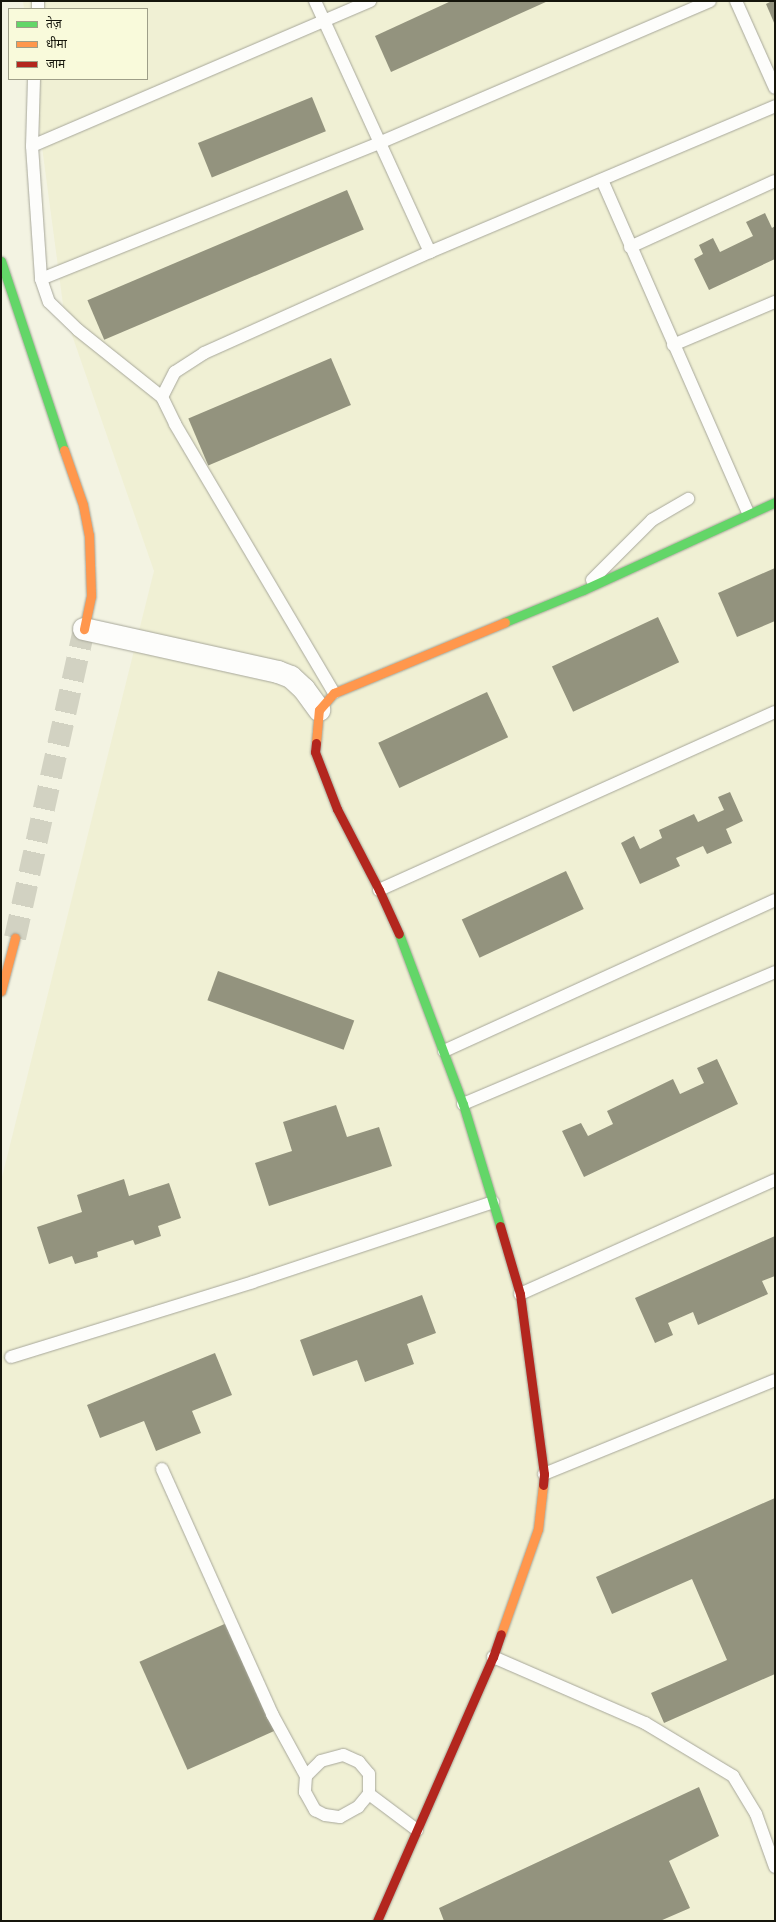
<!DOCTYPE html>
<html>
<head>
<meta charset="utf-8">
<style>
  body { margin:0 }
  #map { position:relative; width:776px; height:1922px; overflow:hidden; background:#f3f3e2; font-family:"Exo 2","Noto Sans Devanagari",sans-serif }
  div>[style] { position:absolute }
  .built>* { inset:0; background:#f0f0d4 }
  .building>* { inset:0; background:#93937e; transform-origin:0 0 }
  .secondary-tunnel>* { height:22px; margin-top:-11px; transform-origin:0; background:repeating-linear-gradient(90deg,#d2d2c2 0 22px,transparent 0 33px) }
  .roads { filter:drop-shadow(0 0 1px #a7a79a) drop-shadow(0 0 1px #a7a79a) }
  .lane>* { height:12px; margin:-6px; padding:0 6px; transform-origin:6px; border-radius:6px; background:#fdfdfb }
  .street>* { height:22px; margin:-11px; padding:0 11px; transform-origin:11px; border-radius:11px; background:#fdfdfb }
  .fast>* { height:9px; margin:-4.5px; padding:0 4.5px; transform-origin:4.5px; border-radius:4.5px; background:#63d668 }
  .slow>* { height:9px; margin:-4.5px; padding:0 4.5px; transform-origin:4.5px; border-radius:4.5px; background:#ff974d }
  .jam>* { height:9px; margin:-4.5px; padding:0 4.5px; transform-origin:4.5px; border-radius:4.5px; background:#b3261e }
  span { translate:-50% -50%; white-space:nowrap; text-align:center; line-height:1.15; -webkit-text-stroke:4px #f9fadb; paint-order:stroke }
  .frame { position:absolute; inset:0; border:2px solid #15150b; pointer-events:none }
  .legend { position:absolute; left:8px; top:8px; width:140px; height:72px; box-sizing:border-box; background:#f9fadb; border:1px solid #9e9e88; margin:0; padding:5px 7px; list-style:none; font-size:12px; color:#15150b }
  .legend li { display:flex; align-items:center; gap:8px; height:20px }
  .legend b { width:20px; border:1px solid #9e9e88 }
</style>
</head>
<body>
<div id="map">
  <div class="built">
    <i style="clip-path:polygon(23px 1px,775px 1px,775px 1921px,1px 1921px,1px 1181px,154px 571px,64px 312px,33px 79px,147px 79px,147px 9px,24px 9px)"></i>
  </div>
  <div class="building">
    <i style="clip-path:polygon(451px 1px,548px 1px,391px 72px,375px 36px)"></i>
    <i style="clip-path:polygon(772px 1px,775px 1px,775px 25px,766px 4px)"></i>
    <i style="left:312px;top:97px;width:37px;height:123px;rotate:68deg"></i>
    <i style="left:347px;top:190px;width:43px;height:282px;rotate:67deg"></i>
    <i style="clip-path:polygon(765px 213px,772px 228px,775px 226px,775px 259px,709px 290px,694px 259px,703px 254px,699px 245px,713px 238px,720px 252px,753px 236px,746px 222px)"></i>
    <i style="left:331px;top:358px;width:51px;height:155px;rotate:67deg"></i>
    <i style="clip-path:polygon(775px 568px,775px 621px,737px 637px,718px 593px)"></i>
    <i style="left:658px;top:617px;width:50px;height:117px;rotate:65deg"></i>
    <i style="left:487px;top:692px;width:50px;height:120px;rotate:65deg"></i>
    <i style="clip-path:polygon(730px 792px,743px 821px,726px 829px,732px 843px,707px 854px,703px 846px,676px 858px,680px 866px,640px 884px,621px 843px,634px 836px,640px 849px,662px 838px,659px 830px,694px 814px,698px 822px,724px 810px,718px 797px)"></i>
    <i style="left:566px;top:871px;width:42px;height:115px;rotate:65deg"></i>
    <i style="left:218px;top:971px;width:145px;height:31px;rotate:20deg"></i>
    <i style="clip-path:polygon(717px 1059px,738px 1104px,584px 1177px,562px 1131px,581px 1123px,588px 1136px,613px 1124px,607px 1111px,673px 1079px,680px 1094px,704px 1083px,697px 1068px)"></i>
    <i style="clip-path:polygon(336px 1105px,347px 1137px,379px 1127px,392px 1166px,269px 1206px,255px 1163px,292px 1151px,283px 1122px)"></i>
    <i style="clip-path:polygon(124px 1179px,129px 1196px,169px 1183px,181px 1218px,158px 1226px,161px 1236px,135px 1245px,133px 1240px,97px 1252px,98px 1257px,75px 1264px,72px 1256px,49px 1264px,37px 1227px,82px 1212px,77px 1195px)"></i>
    <i style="clip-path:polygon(775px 1236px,775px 1276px,762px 1281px,768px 1294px,698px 1325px,693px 1312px,668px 1323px,673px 1335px,655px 1343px,635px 1298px)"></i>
    <i style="clip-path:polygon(422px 1295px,436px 1333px,407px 1344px,414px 1364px,365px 1382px,357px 1360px,313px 1376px,300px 1340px)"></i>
    <i style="clip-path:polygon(215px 1353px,232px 1395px,192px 1411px,201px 1433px,156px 1451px,144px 1421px,100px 1438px,87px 1405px)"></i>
    <i style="clip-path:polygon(775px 1498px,775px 1674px,664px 1723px,651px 1693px,727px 1660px,692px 1579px,612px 1614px,596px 1577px)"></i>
    <i style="left:229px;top:1622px;width:118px;height:98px;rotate:66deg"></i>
    <i style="clip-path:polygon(699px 1787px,719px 1836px,669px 1861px,690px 1908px,660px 1921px,444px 1921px,439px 1908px)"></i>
  </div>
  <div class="secondary-tunnel">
    <i style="left:15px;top:938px;width:317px;rotate:-77.4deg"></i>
  </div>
  <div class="roads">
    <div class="lane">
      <i style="left:315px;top:1px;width:276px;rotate:65.4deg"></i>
      <i style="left:736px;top:1px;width:95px;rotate:65.9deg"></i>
      <i style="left:38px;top:9px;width:8px;rotate:-90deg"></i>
      <i style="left:34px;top:79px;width:67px;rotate:91.7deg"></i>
      <i style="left:32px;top:146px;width:133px;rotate:86.1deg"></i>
      <i style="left:41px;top:279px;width:24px;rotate:71deg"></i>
      <i style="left:49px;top:302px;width:40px;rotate:44deg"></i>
      <i style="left:78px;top:330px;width:107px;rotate:38.6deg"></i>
      <i style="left:162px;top:397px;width:30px;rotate:64deg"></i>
      <i style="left:175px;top:424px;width:312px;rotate:59.4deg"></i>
      <i style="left:32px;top:146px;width:368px;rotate:-23.2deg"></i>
      <i style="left:602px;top:180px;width:364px;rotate:66.3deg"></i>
      <i style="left:630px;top:247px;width:159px;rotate:-24.5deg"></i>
      <i style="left:41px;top:279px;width:364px;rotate:-21.9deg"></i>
      <i style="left:379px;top:143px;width:360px;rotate:-23.2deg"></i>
      <i style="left:673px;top:345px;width:111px;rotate:-22.9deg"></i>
      <i style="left:162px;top:397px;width:28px;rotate:-63deg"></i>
      <i style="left:175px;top:372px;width:35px;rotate:-33deg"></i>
      <i style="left:204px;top:353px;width:248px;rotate:-24.1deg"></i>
      <i style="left:430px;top:252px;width:375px;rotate:-22.9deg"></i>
      <i style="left:592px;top:580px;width:85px;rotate:-45deg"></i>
      <i style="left:652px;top:520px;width:42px;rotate:-30.3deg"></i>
      <i style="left:379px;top:890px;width:434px;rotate:-24.2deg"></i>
      <i style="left:444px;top:1051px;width:364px;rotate:-24.5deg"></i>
      <i style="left:463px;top:1104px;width:339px;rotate:-22.9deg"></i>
      <i style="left:520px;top:1294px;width:279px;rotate:-24.1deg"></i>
      <i style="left:11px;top:1357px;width:253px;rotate:-17.2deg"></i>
      <i style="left:253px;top:1282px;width:253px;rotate:-18.4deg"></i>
      <i style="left:162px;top:1469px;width:269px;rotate:65.8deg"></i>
      <i style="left:272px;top:1714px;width:71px;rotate:61.3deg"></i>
      <i style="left:306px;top:1776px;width:16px;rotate:94deg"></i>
      <i style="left:305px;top:1792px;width:21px;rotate:61deg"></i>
      <i style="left:315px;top:1810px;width:11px;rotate:27deg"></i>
      <i style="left:325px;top:1815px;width:15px;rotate:8deg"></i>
      <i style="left:340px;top:1817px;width:21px;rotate:-29deg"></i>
      <i style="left:358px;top:1807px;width:17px;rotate:-50deg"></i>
      <i style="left:369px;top:1794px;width:20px;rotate:-90deg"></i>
      <i style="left:369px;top:1774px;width:16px;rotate:-130deg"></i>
      <i style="left:359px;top:1762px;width:17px;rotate:-156deg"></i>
      <i style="left:343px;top:1755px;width:23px;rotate:165deg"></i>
      <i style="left:321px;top:1761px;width:21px;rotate:135deg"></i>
      <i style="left:544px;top:1474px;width:249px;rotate:-22.1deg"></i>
      <i style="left:493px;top:1657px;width:166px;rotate:23.5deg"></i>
      <i style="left:645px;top:1723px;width:103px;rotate:31.1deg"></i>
      <i style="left:733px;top:1776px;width:44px;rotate:58.8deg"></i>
      <i style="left:756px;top:1814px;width:56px;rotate:70.3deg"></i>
      <i style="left:369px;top:1794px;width:60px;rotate:36.9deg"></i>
    </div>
    <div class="street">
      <i style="left:84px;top:629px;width:199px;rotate:12.5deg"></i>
      <i style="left:278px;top:672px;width:14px;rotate:21deg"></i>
      <i style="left:291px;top:677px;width:18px;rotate:43deg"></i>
      <i style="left:304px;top:689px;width:26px;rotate:54deg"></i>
    </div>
    <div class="fast">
      <i style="left:1px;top:261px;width:199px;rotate:71.6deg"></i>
      <i style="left:505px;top:622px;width:84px;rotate:-22.3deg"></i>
      <i style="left:583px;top:590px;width:211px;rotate:-24.6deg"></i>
      <i style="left:399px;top:934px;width:182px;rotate:69.4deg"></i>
      <i style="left:463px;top:1104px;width:127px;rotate:73.1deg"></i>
    </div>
    <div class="slow">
      <i style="left:64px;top:450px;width:58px;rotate:70.9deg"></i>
      <i style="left:83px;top:505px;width:31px;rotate:79deg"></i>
      <i style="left:89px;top:535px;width:61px;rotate:88.1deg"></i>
      <i style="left:91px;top:596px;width:34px;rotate:102deg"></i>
      <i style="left:316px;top:743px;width:33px;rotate:-85deg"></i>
      <i style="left:319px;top:710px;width:23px;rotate:-49deg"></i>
      <i style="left:334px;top:693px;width:185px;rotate:-22.5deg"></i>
      <i style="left:1px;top:991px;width:55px;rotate:-75.2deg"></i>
      <i style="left:501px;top:1634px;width:111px;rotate:-70.6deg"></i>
      <i style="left:538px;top:1529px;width:44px;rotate:-83.5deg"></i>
    </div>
    <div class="jam">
      <i style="left:316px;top:743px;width:9px;rotate:96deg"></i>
      <i style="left:315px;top:752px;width:61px;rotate:68.9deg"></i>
      <i style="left:337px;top:809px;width:91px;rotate:62.6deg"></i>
      <i style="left:379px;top:890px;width:48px;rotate:65.6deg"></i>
      <i style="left:500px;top:1226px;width:71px;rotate:73.6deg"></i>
      <i style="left:520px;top:1294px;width:182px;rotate:82.4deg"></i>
      <i style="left:544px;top:1474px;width:11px;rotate:95deg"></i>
      <i style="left:377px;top:1921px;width:288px;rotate:-66.3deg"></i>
      <i style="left:493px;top:1657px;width:24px;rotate:-71deg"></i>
    </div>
  </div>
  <div class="frame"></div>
  <ul class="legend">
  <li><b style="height:5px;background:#63d668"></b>तेज़</li>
  <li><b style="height:5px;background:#ff974d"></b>धीमा</li>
  <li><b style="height:5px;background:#b3261e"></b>जाम</li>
  </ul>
</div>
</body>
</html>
